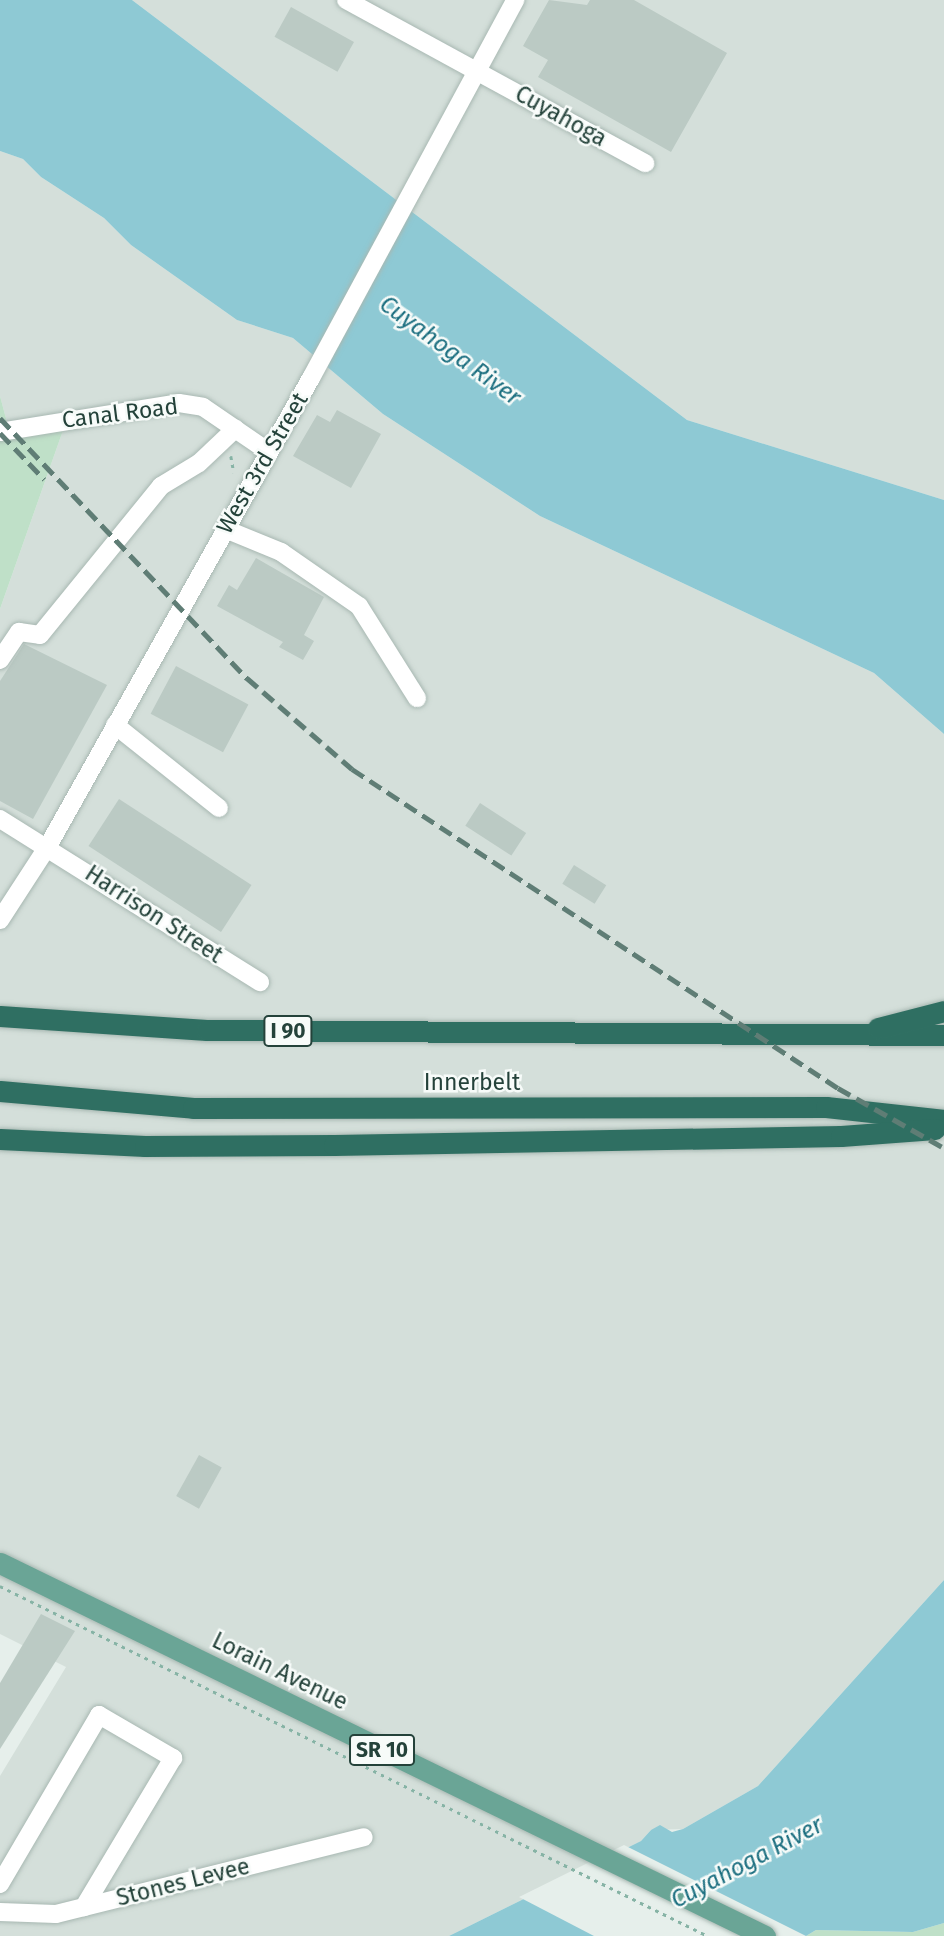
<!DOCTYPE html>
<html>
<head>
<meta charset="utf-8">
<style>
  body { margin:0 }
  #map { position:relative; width:944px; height:1936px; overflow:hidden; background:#e6efeb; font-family:"Fira Sans",sans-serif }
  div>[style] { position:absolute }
  .built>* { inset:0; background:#d4dfda }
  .green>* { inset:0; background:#bfe0c8 }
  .water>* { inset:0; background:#8ec9d4 }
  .pier>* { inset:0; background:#e6efeb }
  .building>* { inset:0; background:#bbcac4; transform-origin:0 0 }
  .path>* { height:2.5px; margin-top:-1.25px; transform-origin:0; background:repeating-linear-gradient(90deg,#86b3a5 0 3.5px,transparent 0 8.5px) }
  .roads { filter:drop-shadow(0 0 2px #a8b8b2) drop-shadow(0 0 2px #a8b8b2) }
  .minor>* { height:18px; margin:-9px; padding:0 9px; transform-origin:9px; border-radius:9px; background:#fff }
  .major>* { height:21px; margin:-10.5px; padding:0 10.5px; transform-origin:10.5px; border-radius:10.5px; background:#6aa596 }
  .highway>* { height:21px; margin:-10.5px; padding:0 10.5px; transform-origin:10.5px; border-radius:10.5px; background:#2f6f62 }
  .rail>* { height:5px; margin-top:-2.5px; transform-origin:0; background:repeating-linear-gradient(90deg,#5f7d75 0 14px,transparent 0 21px) }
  span { translate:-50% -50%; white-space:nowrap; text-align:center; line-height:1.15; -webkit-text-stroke:5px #f7fbf9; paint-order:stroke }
  .shield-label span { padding:2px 5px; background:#f7fbf9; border:2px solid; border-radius:5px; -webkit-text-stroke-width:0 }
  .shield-label { font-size:21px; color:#24423a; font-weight:700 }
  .street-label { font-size:23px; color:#24423a }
  .water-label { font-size:24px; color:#1c6f80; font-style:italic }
</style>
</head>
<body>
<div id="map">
  <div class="built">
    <i style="clip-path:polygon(132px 0,944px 0,944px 500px,687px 420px)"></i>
    <i style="clip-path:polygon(0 151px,23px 159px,41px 177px,104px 218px,131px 245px,237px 320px,293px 338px,383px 414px,540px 516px,874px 673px,944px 734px,944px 1580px,758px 1786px,683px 1829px,651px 1830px,641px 1841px,449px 1936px,0 1936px,0 1776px,66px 1667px,0 1634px,0 920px,9px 905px,0 903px,0 609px,67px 419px,8px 426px,0 396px)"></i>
  </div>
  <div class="green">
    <i style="clip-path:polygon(0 396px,8px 426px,67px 419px,0 609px)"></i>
    <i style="clip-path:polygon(944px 1923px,944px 1936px,806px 1936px,816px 1930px,913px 1932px)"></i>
  </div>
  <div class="water">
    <i style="clip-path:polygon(0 0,132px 0,687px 420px,944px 500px,944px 734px,874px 673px,540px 516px,383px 414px,293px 338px,237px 320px,131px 245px,104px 218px,41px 177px,23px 159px,0 151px)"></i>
    <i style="clip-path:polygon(944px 1580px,944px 1923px,913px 1932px,816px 1930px,806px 1936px,449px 1936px,641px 1841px,651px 1830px,660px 1825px,672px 1832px,683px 1829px,758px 1786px)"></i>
  </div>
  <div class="pier">
    <i style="clip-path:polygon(624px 1845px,806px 1936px,594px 1936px,519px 1897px)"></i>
  </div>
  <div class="building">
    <i style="clip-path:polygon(549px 0,587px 5px,590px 0,634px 0,727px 53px,671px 152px,538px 77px,548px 60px,523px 46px)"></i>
    <i style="left:291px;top:7px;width:72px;height:34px;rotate:29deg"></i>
    <i style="clip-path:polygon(337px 410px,381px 434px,351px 488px,293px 456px,317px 415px,330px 422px)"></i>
    <i style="clip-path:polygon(256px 558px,324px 597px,304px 635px,314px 641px,303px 660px,279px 647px,283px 642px,217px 606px,229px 585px,237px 590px)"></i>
    <i style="clip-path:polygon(24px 644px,107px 685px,33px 819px,0 801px,0 681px)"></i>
    <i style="left:176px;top:666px;width:82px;height:54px;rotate:28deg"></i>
    <i style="left:119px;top:799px;width:158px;height:56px;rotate:33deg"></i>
    <i style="left:480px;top:803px;width:55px;height:27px;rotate:33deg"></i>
    <i style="left:574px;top:865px;width:38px;height:22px;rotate:32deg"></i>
    <i style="left:199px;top:1455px;width:26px;height:47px;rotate:29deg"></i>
    <i style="clip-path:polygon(41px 1614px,75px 1631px,0 1749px,0 1683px)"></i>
  </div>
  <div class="path">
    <i style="left:231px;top:456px;width:17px;rotate:80deg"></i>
    <i style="left:0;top:1586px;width:790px;rotate:26.31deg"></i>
  </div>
  <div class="roads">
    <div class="minor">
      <i style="left:346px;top:0;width:341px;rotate:28.6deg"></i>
      <i style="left:0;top:432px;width:181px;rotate:-9.2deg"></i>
      <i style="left:179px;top:403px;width:24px;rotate:9deg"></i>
      <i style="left:203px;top:407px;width:80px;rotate:34.3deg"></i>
      <i style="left:225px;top:529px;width:61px;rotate:22.3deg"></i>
      <i style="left:281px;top:552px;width:95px;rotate:34.7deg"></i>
      <i style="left:359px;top:606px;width:109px;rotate:57.8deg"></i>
      <i style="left:0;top:660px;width:34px;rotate:-56deg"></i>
      <i style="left:19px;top:632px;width:21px;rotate:8deg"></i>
      <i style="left:40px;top:635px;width:192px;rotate:-50.9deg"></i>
      <i style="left:161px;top:486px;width:44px;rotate:-31.2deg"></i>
      <i style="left:199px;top:463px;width:50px;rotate:-43.4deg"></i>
      <i style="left:115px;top:725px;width:133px;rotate:38.6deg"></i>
      <i style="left:0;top:819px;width:307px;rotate:32.1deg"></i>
      <i style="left:0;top:920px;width:88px;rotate:-57deg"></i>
      <i style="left:48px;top:846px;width:537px;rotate:-60.67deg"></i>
      <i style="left:311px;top:378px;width:430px;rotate:-61.6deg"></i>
      <i style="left:0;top:1884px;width:196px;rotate:-59.6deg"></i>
      <i style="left:99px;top:1715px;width:86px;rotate:30.2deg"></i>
      <i style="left:173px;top:1758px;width:174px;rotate:120.9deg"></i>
      <i style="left:0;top:1912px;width:56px;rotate:2deg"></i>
      <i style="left:56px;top:1914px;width:317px;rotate:-14deg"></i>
    </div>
    <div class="major">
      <i style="left:0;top:1563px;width:851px;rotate:25.99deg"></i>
    </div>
    <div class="highway">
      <i style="left:0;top:1016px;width:207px;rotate:3.9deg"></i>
      <i style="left:207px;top:1030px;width:737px;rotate:0.39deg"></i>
      <i style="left:878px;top:1028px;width:68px;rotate:-14.4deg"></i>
      <i style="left:0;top:1091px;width:194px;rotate:5deg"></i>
      <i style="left:193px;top:1108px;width:633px;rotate:-0.09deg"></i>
      <i style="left:826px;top:1107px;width:119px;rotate:6.3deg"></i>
      <i style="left:0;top:1139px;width:145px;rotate:2.8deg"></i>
      <i style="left:145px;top:1146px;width:189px;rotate:-0.3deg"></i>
      <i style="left:334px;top:1145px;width:507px;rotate:-1.02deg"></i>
      <i style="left:841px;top:1136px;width:94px;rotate:-4.3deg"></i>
    </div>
  </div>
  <div class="rail">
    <i style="left:0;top:418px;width:359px;rotate:46.5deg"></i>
    <i style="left:247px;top:678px;width:139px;rotate:40.9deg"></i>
    <i style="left:352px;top:769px;width:581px;rotate:33.28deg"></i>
    <i style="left:838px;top:1088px;width:122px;rotate:29.5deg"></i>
    <i style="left:0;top:433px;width:64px;rotate:46.3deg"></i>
  </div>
  <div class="shield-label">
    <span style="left:288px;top:1031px">I 90</span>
    <span style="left:382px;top:1750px">SR 10</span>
  </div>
  <div class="street-label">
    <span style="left:561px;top:116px;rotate:29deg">Cuyahoga</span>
    <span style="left:120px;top:413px;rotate:-7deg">Canal Road</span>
    <span style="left:262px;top:463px;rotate:-60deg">West 3rd Street</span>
    <span style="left:154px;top:914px;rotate:33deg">Harrison Street</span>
    <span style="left:472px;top:1082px">Innerbelt</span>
    <span style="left:280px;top:1671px;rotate:26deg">Lorain Avenue</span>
    <span style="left:183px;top:1882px;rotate:-14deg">Stones Levee</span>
  </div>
  <div class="water-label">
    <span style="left:450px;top:351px;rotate:36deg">Cuyahoga River</span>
    <span style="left:747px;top:1863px;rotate:-28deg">Cuyahoga River</span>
  </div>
</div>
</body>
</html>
